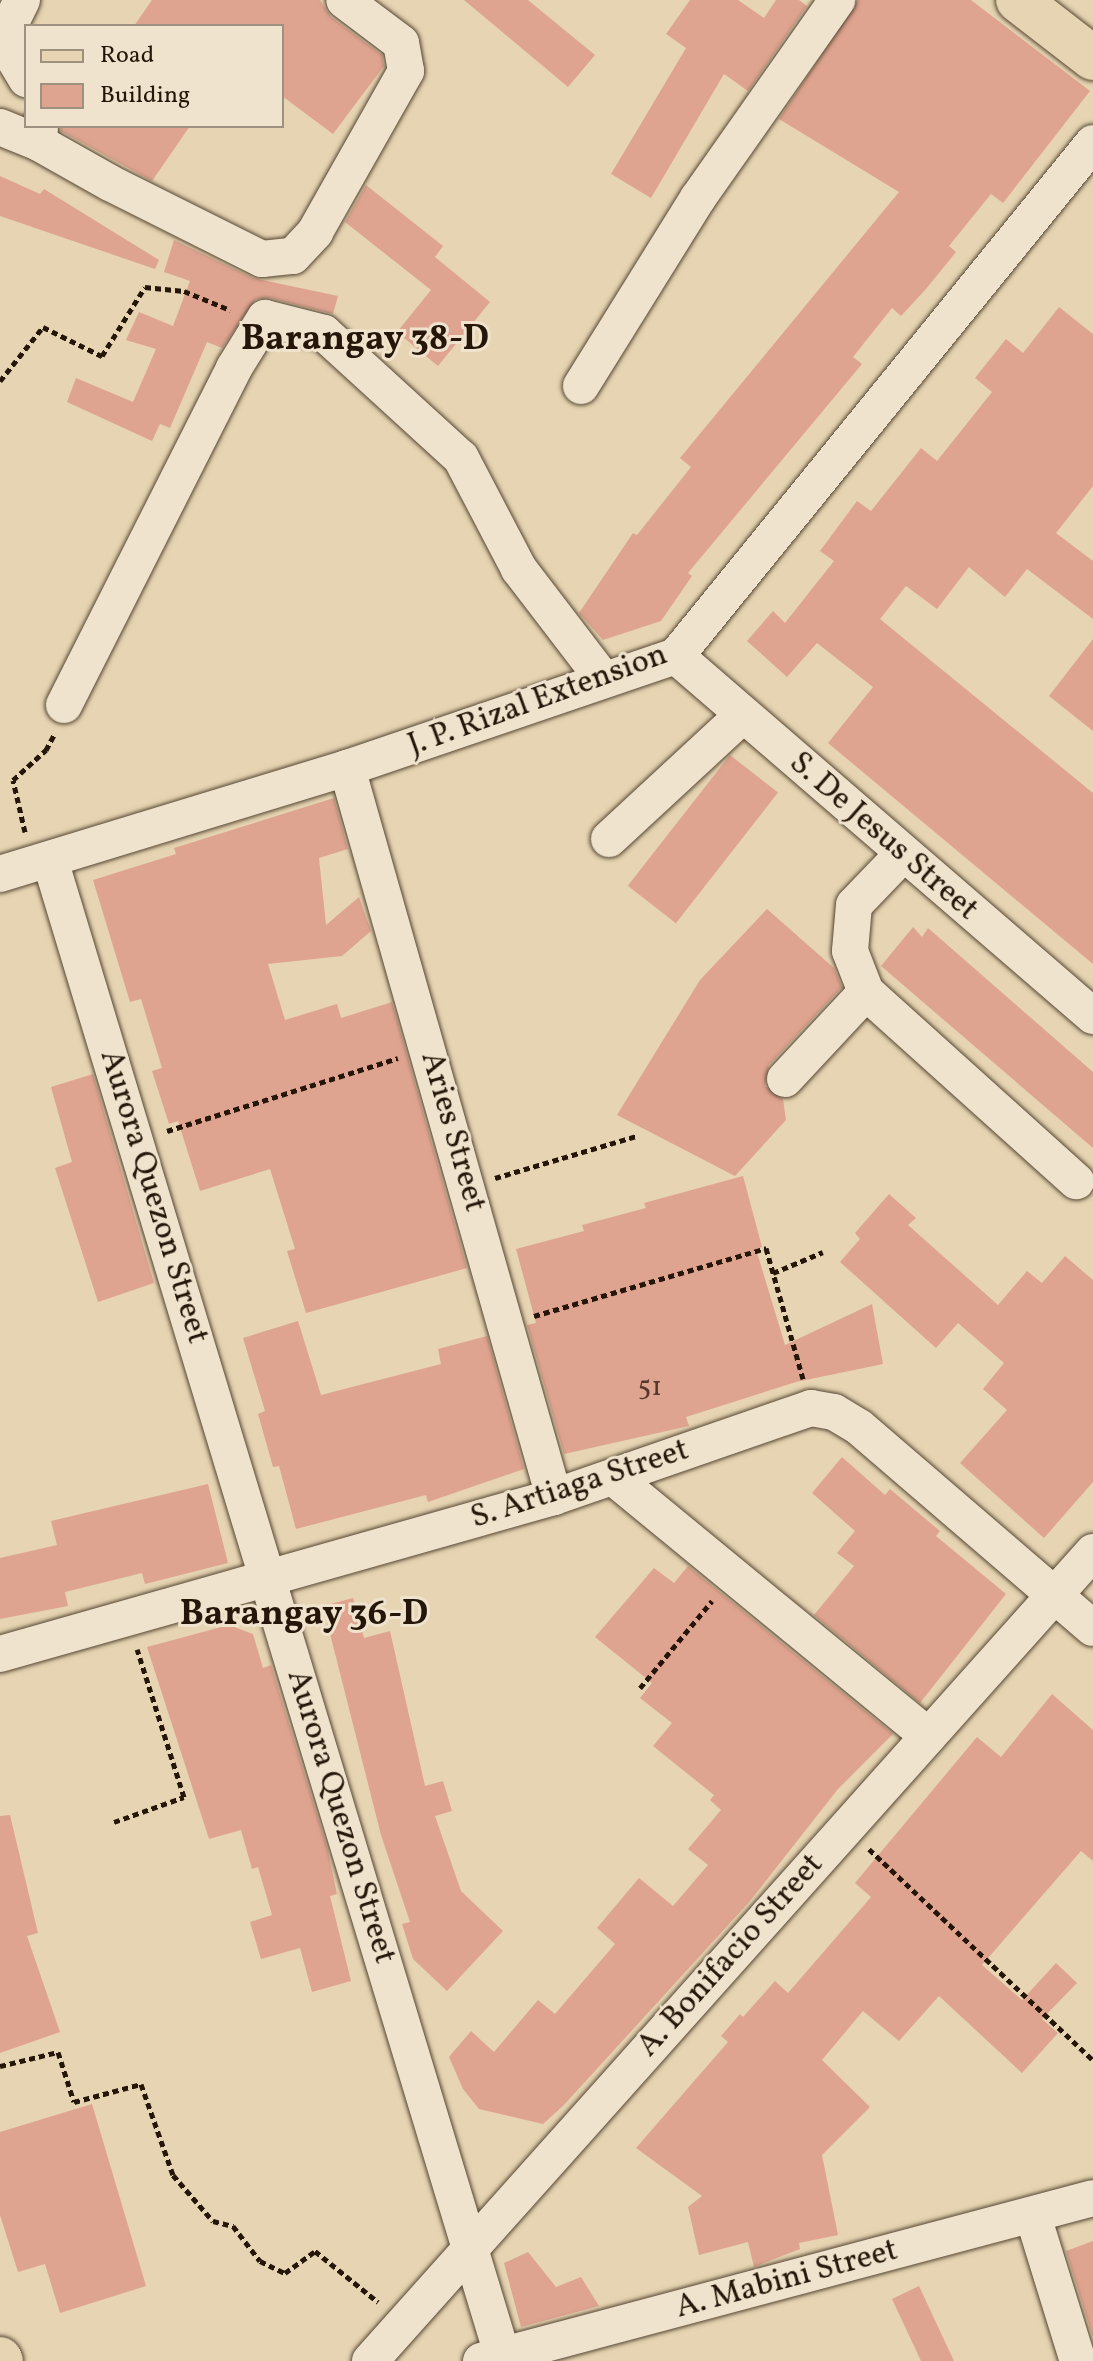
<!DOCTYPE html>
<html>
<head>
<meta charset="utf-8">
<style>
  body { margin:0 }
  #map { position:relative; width:1093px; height:2361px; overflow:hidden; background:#e6d4b2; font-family:Vollkorn,serif }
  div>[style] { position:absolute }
  .building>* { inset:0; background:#dfa490; transform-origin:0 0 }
  .path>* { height:5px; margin-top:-2.5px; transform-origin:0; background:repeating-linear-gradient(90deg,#251609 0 6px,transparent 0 10px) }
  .roads { filter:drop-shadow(0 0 2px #554633) drop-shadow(0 0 2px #554633) }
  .minor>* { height:36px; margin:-18px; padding:0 18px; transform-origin:18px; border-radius:18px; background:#efe3cd }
  .major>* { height:44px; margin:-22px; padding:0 22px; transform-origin:22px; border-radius:22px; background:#e6d4b2 }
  span { translate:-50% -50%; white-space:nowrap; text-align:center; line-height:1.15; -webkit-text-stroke:6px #efe3cd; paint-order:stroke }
  .number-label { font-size:28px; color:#543a2b }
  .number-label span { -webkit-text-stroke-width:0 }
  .street-label { font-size:32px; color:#251609 }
  .quarter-label { font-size:36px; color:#251609; font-weight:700 }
  .legend { position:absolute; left:24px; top:24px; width:260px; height:104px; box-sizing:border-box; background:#efe3cd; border:2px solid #9e917f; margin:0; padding:10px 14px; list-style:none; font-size:24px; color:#251609 }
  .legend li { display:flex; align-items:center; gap:16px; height:40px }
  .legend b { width:40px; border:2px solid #9e917f }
</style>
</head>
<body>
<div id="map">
  <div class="building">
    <i style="clip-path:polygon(152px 0,320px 0,331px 17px,382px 55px,384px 66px,333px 134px,282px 96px,282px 26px,134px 26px)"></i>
    <i style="clip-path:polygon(464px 0,528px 0,595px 55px,568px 87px)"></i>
    <i style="clip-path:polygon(690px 0,738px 0,764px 18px,776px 0,799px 0,807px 6px,748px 91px,724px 74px,651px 198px,611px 174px,686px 48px,666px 34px)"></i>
    <i style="clip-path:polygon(858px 0,971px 0,1090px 91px,1003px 203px,991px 194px,949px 246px,956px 252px,926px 289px,901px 316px,892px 308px,853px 357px,862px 364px,688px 573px,692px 576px,661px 621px,603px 640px,579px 613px,633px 533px,637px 535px,691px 467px,680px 458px,899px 192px,779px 119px)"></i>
    <i style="clip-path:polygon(61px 126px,190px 126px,152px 181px,61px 131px)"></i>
    <i style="clip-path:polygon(0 176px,40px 194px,44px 189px,159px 260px,155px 269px,0 216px)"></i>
    <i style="clip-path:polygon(366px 185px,443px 246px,435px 257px,490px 302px,438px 366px,397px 332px,431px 290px,345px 222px)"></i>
    <i style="clip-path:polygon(174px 240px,253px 278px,338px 296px,333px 314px,270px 298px,256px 299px,222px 348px,207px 342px,170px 428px,160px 424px,152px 441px,67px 402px,76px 378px,133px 402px,156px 349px,126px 340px,139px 312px,173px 326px,190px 281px,164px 272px)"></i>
    <i style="clip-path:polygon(1059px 307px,1093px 334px,1093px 486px,1056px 533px,1093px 561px,1093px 619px,1027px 569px,1005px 597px,969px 567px,937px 609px,906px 586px,880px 619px,1093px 793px,1093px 964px,828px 743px,873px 687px,817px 643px,787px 677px,747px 641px,773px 611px,785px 623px,834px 561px,820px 551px,857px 501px,871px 511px,921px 448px,937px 461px,992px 392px,975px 378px,1006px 339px,1023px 353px)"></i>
    <i style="clip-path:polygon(1093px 639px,1093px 731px,1049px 696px)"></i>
    <i style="left:730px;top:755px;width:61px;height:166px;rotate:38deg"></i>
    <i style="clip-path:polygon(334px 798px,348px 849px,319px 858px,326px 925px,359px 897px,371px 931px,342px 956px,268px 964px,285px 1020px,337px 1004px,341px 1018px,392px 1002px,467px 1268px,306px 1313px,287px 1251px,295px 1249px,270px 1169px,200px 1191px,178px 1121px,169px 1124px,152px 1071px,162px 1068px,141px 999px,130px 1002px,93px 880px,176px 854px,174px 848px)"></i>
    <i style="clip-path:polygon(767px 909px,834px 968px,842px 987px,769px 1065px,765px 1086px,783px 1099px,786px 1120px,735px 1176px,617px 1115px,700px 980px)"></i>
    <i style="clip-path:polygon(913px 927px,922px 937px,928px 928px,1093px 1072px,1093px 1148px,881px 966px)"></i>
    <i style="clip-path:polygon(93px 1074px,154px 1283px,98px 1302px,55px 1168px,72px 1162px,51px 1087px)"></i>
    <i style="clip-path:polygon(743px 1176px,762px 1247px,756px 1249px,785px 1345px,872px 1304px,883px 1364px,796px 1382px,686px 1417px,689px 1426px,564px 1454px,527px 1325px,536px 1323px,516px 1249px,584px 1231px,582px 1225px,646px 1208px,644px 1203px)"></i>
    <i style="clip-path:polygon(889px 1194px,916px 1218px,908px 1225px,998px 1305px,1027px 1271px,1042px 1283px,1065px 1256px,1093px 1280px,1093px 1482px,1044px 1538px,960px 1463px,1007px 1410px,983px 1389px,1004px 1363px,958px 1323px,936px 1348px,840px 1262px,860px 1239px,855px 1233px)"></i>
    <i style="clip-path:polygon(298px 1321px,321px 1395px,441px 1364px,438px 1349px,487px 1336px,524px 1469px,428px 1502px,426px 1495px,296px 1529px,279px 1466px,273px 1467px,258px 1414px,265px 1411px,243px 1338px)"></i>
    <i style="clip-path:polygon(842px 1457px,885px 1495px,890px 1489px,940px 1531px,936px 1536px,1006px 1594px,920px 1703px,814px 1615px,854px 1566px,837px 1553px,855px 1531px,812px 1493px)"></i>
    <i style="clip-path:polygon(208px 1484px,228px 1563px,145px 1584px,142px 1573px,65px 1592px,68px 1606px,0 1619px,0 1558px,57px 1545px,51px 1521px)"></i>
    <i style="clip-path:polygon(688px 1566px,893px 1734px,838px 1789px,750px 1901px,563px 2106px,543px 2124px,479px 2109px,463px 2089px,449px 2057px,471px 2031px,494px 2052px,538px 2000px,555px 2014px,615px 1944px,597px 1928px,639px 1878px,673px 1906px,708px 1865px,688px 1849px,721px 1810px,710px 1800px,714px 1795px,653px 1746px,672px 1723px,640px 1698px,652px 1683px,595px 1637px,654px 1568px,674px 1583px)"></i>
    <i style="clip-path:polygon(353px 1598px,364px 1638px,390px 1631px,425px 1786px,443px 1781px,452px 1811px,435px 1816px,461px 1891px,503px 1931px,447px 1991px,413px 1959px,402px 1924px,410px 1922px,381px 1835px,323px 1606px)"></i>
    <i style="clip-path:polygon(229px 1625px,253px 1634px,263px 1668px,271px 1665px,327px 1847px,337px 1894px,330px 1896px,351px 1981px,312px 1992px,300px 1948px,261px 1959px,250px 1922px,272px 1915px,258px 1867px,252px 1869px,241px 1830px,209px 1839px,147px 1647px)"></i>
    <i style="clip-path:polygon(1052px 1694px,1093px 1730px,1093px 1861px,1081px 1851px,982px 1965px,1022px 2000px,1056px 1963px,1077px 1983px,1042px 2019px,1058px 2033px,1022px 2073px,939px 1996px,899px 2041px,863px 2011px,822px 2060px,870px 2107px,822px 2155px,838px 2235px,799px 2243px,800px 2249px,754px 2267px,748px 2242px,699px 2255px,688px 2207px,702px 2196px,636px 2148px,728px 2042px,721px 2036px,740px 2014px,743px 2017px,775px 1981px,788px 1993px,871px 1897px,855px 1883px,977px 1737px,1001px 1757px)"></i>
    <i style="clip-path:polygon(10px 1815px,38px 1933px,27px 1936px,60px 2032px,0 2053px,0 1816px)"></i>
    <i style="clip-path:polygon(92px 2104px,146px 2286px,60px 2313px,45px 2264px,18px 2272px,0 2215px,0 2132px)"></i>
    <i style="clip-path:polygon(1093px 2241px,1093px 2338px,1066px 2251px)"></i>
    <i style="clip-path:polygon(528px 2252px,556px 2287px,581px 2277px,599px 2306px,521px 2327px,504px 2263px)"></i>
    <i style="clip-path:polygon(919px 2286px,954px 2361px,921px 2361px,892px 2299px)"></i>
  </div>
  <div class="path">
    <i style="left:0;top:381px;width:69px;rotate:-51.5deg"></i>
    <i style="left:43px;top:327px;width:66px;rotate:26.2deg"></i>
    <i style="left:102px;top:356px;width:81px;rotate:-58.1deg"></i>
    <i style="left:145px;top:287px;width:39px;rotate:6deg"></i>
    <i style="left:184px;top:291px;width:50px;rotate:22.4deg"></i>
    <i style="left:25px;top:832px;width:53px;rotate:-103deg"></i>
    <i style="left:13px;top:780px;width:45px;rotate:-42.3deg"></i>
    <i style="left:46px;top:750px;width:19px;rotate:-62deg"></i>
    <i style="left:167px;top:1131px;width:242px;rotate:-17.5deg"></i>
    <i style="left:495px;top:1178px;width:148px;rotate:-16.5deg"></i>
    <i style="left:773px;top:1273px;width:54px;rotate:-22.8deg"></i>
    <i style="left:534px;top:1316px;width:242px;rotate:-16.3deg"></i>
    <i style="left:766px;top:1248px;width:136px;rotate:74.2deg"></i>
    <i style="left:640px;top:1688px;width:113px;rotate:-50.4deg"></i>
    <i style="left:114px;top:1822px;width:74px;rotate:-19.7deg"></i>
    <i style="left:184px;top:1797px;width:155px;rotate:-107.6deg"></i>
    <i style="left:869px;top:1849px;width:308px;rotate:43.3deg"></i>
    <i style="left:0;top:2066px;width:60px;rotate:-13.6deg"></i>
    <i style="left:58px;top:2052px;width:52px;rotate:72.3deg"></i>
    <i style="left:74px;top:2102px;width:69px;rotate:-15deg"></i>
    <i style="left:141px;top:2084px;width:96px;rotate:70.6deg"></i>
    <i style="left:173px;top:2175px;width:61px;rotate:49deg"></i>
    <i style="left:213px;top:2221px;width:21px;rotate:14deg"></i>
    <i style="left:233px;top:2226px;width:44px;rotate:52.4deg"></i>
    <i style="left:260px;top:2261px;width:28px;rotate:26deg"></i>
    <i style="left:285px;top:2273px;width:37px;rotate:-36deg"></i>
    <i style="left:315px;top:2251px;width:81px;rotate:39deg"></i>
  </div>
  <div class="roads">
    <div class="minor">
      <i style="left:22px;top:0;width:28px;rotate:116deg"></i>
      <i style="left:10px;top:25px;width:32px;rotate:85deg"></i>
      <i style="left:13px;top:57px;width:26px;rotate:59deg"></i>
      <i style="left:40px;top:126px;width:17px;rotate:93deg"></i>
      <i style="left:39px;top:143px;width:81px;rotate:29.4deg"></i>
      <i style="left:110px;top:183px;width:170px;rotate:26.6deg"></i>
      <i style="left:262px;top:259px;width:31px;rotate:-6deg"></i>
      <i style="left:293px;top:256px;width:33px;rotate:-47deg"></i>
      <i style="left:315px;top:232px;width:185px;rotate:-60.5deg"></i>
      <i style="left:406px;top:71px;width:28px;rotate:-100deg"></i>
      <i style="left:401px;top:43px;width:71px;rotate:-143deg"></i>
      <i style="left:0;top:127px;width:42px;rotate:22.3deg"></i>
      <i style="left:581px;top:386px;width:221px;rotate:-58.1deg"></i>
      <i style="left:698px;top:198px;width:242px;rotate:-54.9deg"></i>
      <i style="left:676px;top:656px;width:551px;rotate:40.8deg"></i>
      <i style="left:64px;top:705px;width:377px;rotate:-63.2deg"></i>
      <i style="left:234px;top:368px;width:59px;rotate:-58.2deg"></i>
      <i style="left:265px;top:318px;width:61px;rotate:14.3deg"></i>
      <i style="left:324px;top:333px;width:185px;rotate:42.4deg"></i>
      <i style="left:461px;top:458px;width:125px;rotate:62.4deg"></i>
      <i style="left:519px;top:569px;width:138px;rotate:52.6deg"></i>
      <i style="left:347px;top:768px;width:758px;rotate:74.15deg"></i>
      <i style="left:609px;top:839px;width:183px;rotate:-42.8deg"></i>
      <i style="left:902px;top:855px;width:69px;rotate:133.8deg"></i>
      <i style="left:854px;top:905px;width:46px;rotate:95deg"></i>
      <i style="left:850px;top:951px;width:44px;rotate:68.7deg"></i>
      <i style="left:866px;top:992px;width:283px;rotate:42deg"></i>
      <i style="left:50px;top:860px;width:1568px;rotate:73.17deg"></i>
      <i style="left:0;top:874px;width:363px;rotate:-17deg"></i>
      <i style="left:347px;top:768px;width:348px;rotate:-18.8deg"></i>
      <i style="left:676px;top:656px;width:661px;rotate:-50.89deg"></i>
      <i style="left:785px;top:1079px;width:119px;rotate:-47deg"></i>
      <i style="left:613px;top:1477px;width:408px;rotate:39.4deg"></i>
      <i style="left:0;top:1654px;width:576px;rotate:-15.82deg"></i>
      <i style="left:554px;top:1497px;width:272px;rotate:-19.1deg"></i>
      <i style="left:811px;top:1408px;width:23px;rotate:10deg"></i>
      <i style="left:834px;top:1412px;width:29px;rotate:31deg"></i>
      <i style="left:859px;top:1427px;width:308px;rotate:40.7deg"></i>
      <i style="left:1033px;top:2216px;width:152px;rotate:72.8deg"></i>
      <i style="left:370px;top:2361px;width:1085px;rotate:-48.21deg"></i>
      <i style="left:481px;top:2361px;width:633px;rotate:-14.91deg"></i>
    </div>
    <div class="major">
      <i style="left:1018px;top:0;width:95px;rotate:37.7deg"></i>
      <i style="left:0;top:2359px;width:2px;rotate:63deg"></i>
    </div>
  </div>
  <div class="number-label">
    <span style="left:650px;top:1388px">51</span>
  </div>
  <div class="street-label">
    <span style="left:538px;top:701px;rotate:-20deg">J. P. Rizal Extension</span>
    <span style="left:883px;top:837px;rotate:41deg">S. De Jesus Street</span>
    <span style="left:452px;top:1132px;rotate:74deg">Aries Street</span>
    <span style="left:153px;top:1197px;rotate:73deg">Aurora Quezon Street</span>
    <span style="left:580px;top:1485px;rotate:-18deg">S. Artiaga Street</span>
    <span style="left:340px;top:1817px;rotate:73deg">Aurora Quezon Street</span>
    <span style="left:731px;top:1956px;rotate:-48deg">A. Bonifacio Street</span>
    <span style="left:787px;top:2280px;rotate:-15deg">A. Mabini Street</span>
  </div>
  <div class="quarter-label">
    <span style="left:365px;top:341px">Barangay 38-D</span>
    <span style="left:304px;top:1616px">Barangay 36-D</span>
  </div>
  <ul class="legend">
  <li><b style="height:10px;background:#e6d4b2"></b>Road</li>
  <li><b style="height:22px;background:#dfa490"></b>Building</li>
  </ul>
</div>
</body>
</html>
